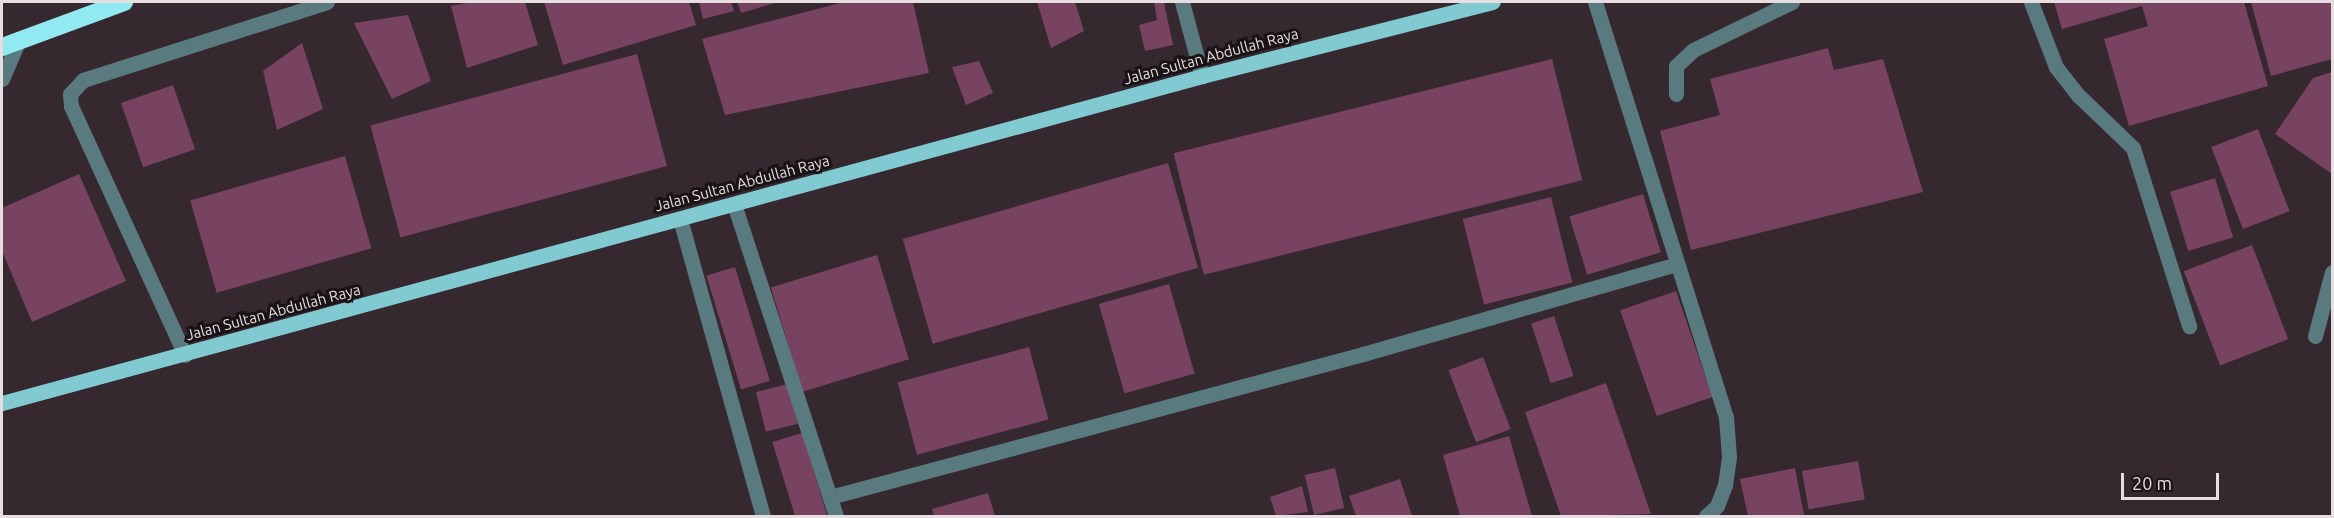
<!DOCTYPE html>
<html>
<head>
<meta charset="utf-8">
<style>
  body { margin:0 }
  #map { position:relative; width:2334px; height:518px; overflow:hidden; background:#36282f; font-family:Ubuntu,sans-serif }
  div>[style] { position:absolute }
  .building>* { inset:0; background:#784261; transform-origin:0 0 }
  .minor>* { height:15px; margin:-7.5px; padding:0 7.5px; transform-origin:7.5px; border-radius:7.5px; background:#597b7f }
  .major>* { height:15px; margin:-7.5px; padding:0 7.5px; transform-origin:7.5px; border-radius:7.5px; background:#82cad2 }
  .highway>* { height:18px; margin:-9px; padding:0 9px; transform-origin:9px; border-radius:9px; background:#91e9f2 }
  span { translate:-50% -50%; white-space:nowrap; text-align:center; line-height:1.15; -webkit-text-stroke:6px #191316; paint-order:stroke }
  .street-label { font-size:15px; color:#e7dee2 }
  .frame { position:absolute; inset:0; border:3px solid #e7dee2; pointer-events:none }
  .scale { position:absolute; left:2121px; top:473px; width:98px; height:27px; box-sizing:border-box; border:3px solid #e7dee2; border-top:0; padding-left:8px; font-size:18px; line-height:21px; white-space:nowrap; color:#e7dee2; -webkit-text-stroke:4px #191316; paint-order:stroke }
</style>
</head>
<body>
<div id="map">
  <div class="building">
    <i style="clip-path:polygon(472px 2px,525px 2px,538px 45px,467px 68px,451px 6px)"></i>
    <i style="clip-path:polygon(544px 2px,689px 2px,696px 25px,563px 65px)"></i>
    <i style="clip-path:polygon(699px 2px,731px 2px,734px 11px,703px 19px)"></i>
    <i style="clip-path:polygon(737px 2px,778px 2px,741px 13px)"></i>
    <i style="clip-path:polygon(844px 2px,913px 2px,929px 73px,725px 115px,702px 39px)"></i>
    <i style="clip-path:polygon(1037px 2px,1075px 2px,1084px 31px,1051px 48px)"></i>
    <i style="clip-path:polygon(1154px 2px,1164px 2px,1173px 45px,1145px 51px,1139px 25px,1157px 20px)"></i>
    <i style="clip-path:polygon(2054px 2px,2244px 2px,2268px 86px,2129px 126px,2104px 39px,2148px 26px,2142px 6px,2062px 29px)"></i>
    <i style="clip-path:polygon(2251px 2px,2332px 2px,2332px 59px,2271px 76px)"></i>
    <i style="clip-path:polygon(408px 15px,431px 81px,392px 99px,354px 23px)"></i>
    <i style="clip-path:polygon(302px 43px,323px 109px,277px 130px,263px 71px)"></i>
    <i style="clip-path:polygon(1828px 48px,1834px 70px,1883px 59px,1923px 192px,1691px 250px,1660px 131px,1720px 115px,1710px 79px)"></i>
    <i style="left:637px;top:54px;width:116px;height:276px;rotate:75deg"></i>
    <i style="left:1552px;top:59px;width:125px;height:390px;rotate:76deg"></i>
    <i style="clip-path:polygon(979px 61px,993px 93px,966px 105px,952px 67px)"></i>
    <i style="clip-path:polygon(2332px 72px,2332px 174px,2275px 134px,2313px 78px)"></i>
    <i style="left:173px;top:85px;width:68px;height:55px;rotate:71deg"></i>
    <i style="left:2258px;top:129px;width:88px;height:50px;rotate:69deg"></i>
    <i style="left:345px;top:156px;width:96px;height:161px;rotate:74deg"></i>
    <i style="left:1168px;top:163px;width:109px;height:276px;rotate:74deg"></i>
    <i style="clip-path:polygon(79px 174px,126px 281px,32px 322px,2px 251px,2px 208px)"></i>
    <i style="left:2215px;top:178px;width:62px;height:47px;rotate:73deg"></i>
    <i style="left:1643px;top:194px;width:61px;height:77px;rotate:73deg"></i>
    <i style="left:1551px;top:197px;width:88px;height:91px;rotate:76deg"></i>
    <i style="left:2252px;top:245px;width:101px;height:73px;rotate:69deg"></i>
    <i style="left:877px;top:255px;width:109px;height:111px;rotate:73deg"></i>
    <i style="left:735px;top:267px;width:119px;height:30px;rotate:73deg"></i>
    <i style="left:1169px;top:284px;width:93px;height:73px;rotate:74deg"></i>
    <i style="left:1676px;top:291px;width:112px;height:59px;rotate:71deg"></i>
    <i style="left:1554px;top:316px;width:63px;height:24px;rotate:72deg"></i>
    <i style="left:1029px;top:347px;width:75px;height:136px;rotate:75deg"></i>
    <i style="left:1483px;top:357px;width:77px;height:37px;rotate:69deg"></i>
    <i style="clip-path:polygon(1606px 383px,1651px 514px,1561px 516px,1525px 412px)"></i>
    <i style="left:788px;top:384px;width:41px;height:33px;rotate:76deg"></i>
    <i style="left:802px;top:433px;width:87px;height:31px;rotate:73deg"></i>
    <i style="clip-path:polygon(1509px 436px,1532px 516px,1460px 516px,1443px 455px)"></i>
    <i style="left:1858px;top:461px;width:39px;height:57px;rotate:80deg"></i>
    <i style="left:1335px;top:468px;width:41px;height:31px;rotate:77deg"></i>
    <i style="clip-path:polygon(1795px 468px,1804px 515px,1748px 516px,1740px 479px)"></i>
    <i style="clip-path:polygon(1400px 479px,1412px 516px,1356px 516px,1349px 496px)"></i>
    <i style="clip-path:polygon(1302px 486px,1308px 512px,1276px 516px,1270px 497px)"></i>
    <i style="clip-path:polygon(988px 493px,995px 516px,934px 516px,932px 509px)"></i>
  </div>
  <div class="minor">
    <i style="left:1182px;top:2px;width:77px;rotate:74.9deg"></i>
    <i style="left:1595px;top:2px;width:435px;rotate:72.5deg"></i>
    <i style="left:1726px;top:417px;width:40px;rotate:85.7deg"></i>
    <i style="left:1729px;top:457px;width:28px;rotate:98deg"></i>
    <i style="left:1725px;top:485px;width:22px;rotate:111deg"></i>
    <i style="left:1717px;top:506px;width:15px;rotate:138deg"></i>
    <i style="left:2031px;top:2px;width:70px;rotate:69deg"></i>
    <i style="left:2056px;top:67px;width:36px;rotate:52deg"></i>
    <i style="left:2078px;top:95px;width:76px;rotate:43.9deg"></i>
    <i style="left:2133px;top:148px;width:187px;rotate:72.5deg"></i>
    <i style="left:2px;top:79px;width:40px;rotate:-66.6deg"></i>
    <i style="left:1676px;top:94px;width:28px;rotate:-90deg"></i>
    <i style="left:1676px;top:66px;width:23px;rotate:-43deg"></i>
    <i style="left:1693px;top:50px;width:110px;rotate:-25.9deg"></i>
    <i style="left:734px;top:204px;width:328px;rotate:71.9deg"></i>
    <i style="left:680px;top:219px;width:308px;rotate:74.4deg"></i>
    <i style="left:2315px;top:336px;width:66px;rotate:-75.1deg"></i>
    <i style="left:185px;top:355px;width:274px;rotate:-114.6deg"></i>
    <i style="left:71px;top:106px;width:12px;rotate:-95deg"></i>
    <i style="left:70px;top:94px;width:19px;rotate:-47deg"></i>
    <i style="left:83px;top:80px;width:256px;rotate:-17.7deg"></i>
    <i style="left:830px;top:497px;width:552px;rotate:-15.02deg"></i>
    <i style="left:1363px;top:354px;width:327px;rotate:-16deg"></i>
  </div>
  <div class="major">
    <i style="left:2px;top:403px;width:1244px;rotate:-15.24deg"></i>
    <i style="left:1202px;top:76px;width:300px;rotate:-14.3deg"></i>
  </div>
  <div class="highway">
    <i style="left:2px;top:47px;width:130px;rotate:-20.2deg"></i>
  </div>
  <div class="street-label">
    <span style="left:1211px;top:56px;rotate:-15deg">Jalan Sultan Abdullah Raya</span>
    <span style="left:742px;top:183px;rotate:-15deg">Jalan Sultan Abdullah Raya</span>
    <span style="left:273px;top:312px;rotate:-15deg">Jalan Sultan Abdullah Raya</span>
  </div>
  <div class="frame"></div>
  <div class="scale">20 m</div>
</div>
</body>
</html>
